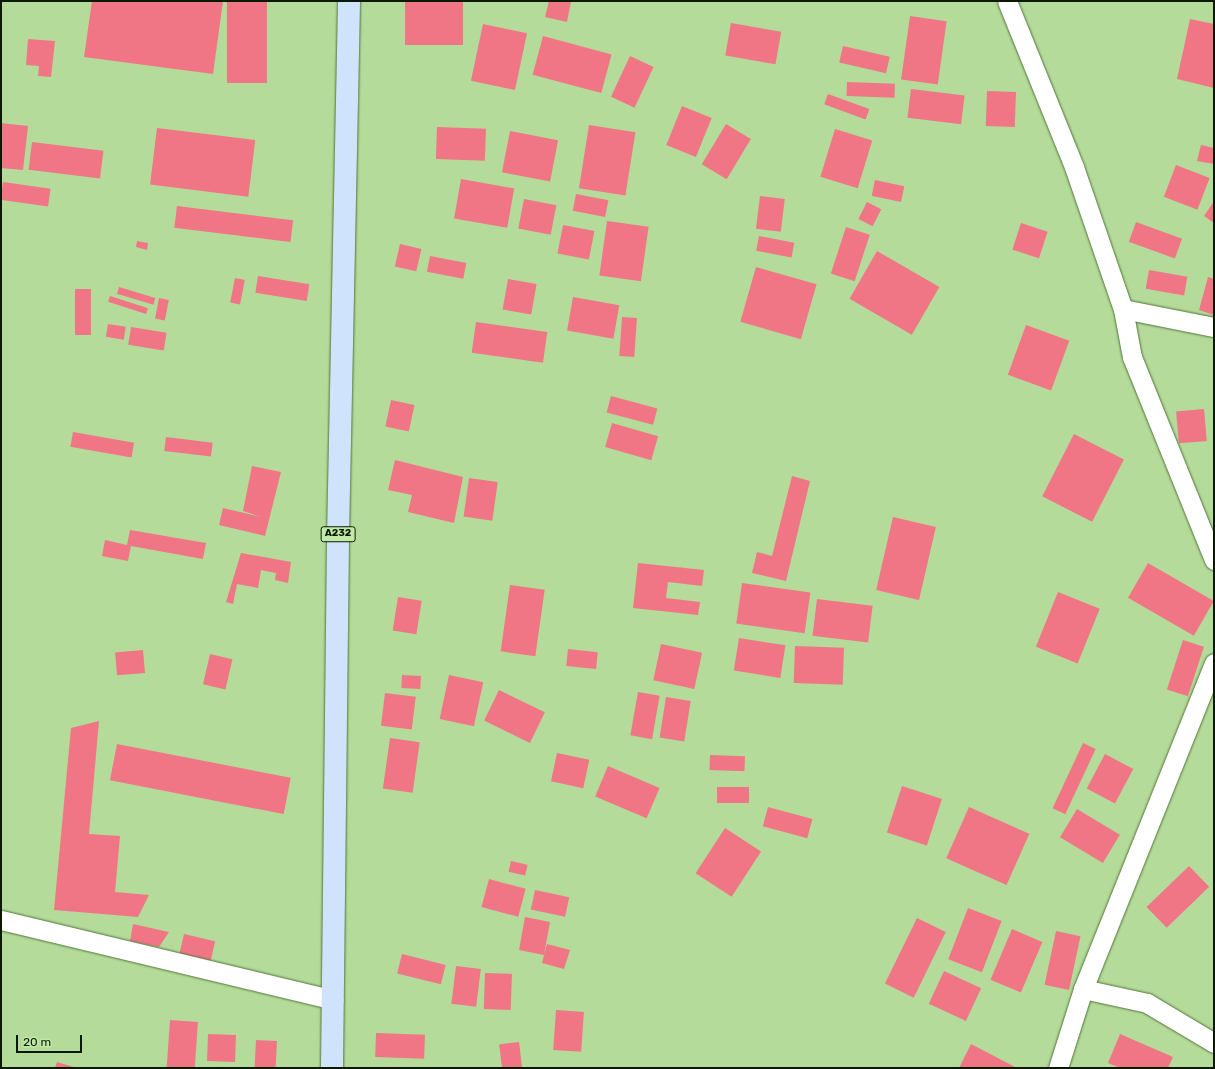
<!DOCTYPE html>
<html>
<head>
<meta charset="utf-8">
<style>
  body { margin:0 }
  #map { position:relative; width:1215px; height:1069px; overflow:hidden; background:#b4db9a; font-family:Rubik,sans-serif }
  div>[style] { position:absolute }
  .building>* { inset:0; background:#f07686; transform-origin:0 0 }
  .roads { filter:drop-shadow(0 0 1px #527538) drop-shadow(0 0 1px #527538) }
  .street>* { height:19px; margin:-9.5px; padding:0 9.5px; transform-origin:9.5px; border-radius:9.5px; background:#fff }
  .primary>* { height:22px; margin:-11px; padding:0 11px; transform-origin:11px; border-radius:11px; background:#d0e3fc }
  span { translate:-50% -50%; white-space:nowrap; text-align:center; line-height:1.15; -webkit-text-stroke:3.5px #c1e9a7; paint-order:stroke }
  .shield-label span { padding:1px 3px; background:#c1e9a7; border:1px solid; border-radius:3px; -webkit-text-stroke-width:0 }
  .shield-label { font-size:10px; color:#0b1902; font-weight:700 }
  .frame { position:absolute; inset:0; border:2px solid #0b1902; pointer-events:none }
  .scale { position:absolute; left:16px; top:1035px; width:66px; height:18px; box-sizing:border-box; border:2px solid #0b1902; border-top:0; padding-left:5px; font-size:12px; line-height:14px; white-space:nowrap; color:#0b1902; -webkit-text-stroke:3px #c1e9a7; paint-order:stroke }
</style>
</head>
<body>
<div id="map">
  <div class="building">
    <i style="clip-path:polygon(92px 1px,223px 1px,213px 74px,84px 57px)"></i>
    <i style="left:227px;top:1px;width:40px;height:82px"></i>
    <i style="left:405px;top:1px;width:58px;height:44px"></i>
    <i style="clip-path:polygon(549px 1px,571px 1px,567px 22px,545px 17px)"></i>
    <i style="left:910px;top:16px;width:37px;height:64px;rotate:8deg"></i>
    <i style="clip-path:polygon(1190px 19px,1214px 24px,1214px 88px,1177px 79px)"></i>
    <i style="left:731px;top:23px;width:51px;height:33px;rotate:10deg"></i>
    <i style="left:483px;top:24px;width:45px;height:58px;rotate:12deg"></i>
    <i style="left:543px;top:36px;width:71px;height:40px;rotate:15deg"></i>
    <i style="clip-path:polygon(28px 39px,55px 41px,51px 77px,38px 76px,39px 66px,26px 65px)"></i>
    <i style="left:843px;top:46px;width:48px;height:17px;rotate:13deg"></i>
    <i style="left:630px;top:56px;width:26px;height:45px;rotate:25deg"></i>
    <i style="left:847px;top:82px;width:48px;height:14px;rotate:2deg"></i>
    <i style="left:911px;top:89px;width:54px;height:29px;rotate:7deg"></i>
    <i style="left:987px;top:91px;width:29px;height:35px;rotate:2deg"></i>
    <i style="left:828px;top:94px;width:44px;height:11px;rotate:20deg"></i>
    <i style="left:682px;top:106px;width:32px;height:42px;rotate:22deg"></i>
    <i style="clip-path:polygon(1px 123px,28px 126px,23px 170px,1px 168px)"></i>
    <i style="left:726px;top:124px;width:29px;height:47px;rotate:31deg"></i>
    <i style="left:589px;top:125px;width:47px;height:64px;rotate:9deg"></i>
    <i style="left:437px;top:127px;width:49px;height:32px;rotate:2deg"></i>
    <i style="left:157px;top:128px;width:99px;height:57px;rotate:7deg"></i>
    <i style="left:835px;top:129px;width:39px;height:50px;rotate:17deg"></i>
    <i style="left:510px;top:131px;width:49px;height:42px;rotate:11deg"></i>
    <i style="left:32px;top:142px;width:72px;height:28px;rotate:7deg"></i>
    <i style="clip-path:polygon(1201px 145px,1214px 148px,1214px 164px,1197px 161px)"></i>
    <i style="left:1176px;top:165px;width:36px;height:34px;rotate:21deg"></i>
    <i style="left:461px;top:179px;width:54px;height:40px;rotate:10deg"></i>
    <i style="left:875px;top:180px;width:30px;height:16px;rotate:12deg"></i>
    <i style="left:3px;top:182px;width:48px;height:18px;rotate:8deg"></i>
    <i style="left:576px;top:194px;width:33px;height:17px;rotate:11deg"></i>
    <i style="left:760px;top:196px;width:25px;height:33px;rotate:7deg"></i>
    <i style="left:524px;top:199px;width:33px;height:30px;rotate:11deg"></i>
    <i style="clip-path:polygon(1214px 201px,1214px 223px,1204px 216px)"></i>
    <i style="left:867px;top:202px;width:16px;height:19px;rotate:27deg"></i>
    <i style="left:177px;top:206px;width:117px;height:22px;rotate:7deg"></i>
    <i style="left:607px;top:221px;width:42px;height:55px;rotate:8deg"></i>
    <i style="left:1136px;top:222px;width:49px;height:21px;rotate:20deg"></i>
    <i style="left:1021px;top:223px;width:28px;height:28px;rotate:18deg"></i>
    <i style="left:563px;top:225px;width:32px;height:29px;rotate:11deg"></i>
    <i style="left:846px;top:227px;width:25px;height:49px;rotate:18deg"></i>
    <i style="left:759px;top:236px;width:36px;height:15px;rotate:11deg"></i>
    <i style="clip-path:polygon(137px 241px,148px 243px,147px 250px,136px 247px)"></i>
    <i style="left:400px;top:244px;width:22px;height:23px;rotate:13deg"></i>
    <i style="left:877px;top:251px;width:72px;height:55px;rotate:30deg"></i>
    <i style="left:430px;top:256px;width:37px;height:16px;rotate:11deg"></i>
    <i style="left:756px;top:267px;width:63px;height:57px;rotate:16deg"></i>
    <i style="left:1149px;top:270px;width:39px;height:19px;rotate:10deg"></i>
    <i style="left:258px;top:276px;width:52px;height:17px;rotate:9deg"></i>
    <i style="clip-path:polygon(1208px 277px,1214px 279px,1214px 315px,1199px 310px)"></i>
    <i style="left:235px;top:278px;width:10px;height:25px;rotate:11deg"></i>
    <i style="left:508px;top:279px;width:29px;height:31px;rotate:10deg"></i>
    <i style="left:119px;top:287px;width:38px;height:7px;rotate:17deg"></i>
    <i style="left:75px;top:289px;width:16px;height:46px"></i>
    <i style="left:110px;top:296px;width:40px;height:6px;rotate:18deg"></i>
    <i style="left:573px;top:297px;width:47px;height:34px;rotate:10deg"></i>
    <i style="left:159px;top:298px;width:10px;height:21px;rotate:11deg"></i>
    <i style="left:622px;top:317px;width:15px;height:39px;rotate:4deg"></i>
    <i style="left:476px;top:322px;width:72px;height:31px;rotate:8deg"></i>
    <i style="left:108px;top:324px;width:18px;height:13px;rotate:9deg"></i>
    <i style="left:1026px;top:325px;width:46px;height:53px;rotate:20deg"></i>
    <i style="left:131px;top:327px;width:36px;height:18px;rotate:9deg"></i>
    <i style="left:611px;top:396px;width:48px;height:17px;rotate:15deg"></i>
    <i style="left:391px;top:400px;width:24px;height:27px;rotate:12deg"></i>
    <i style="left:1204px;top:409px;width:32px;height:28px;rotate:85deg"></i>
    <i style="left:612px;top:423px;width:48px;height:25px;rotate:16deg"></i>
    <i style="left:73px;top:432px;width:62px;height:15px;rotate:10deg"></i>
    <i style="left:1074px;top:434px;width:56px;height:70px;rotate:27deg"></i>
    <i style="left:166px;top:437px;width:47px;height:14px;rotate:7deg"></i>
    <i style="clip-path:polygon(395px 460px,463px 477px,454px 523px,408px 512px,412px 495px,388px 490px)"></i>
    <i style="clip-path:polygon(252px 466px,281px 472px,265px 536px,219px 525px,223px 508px,261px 517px,243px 511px)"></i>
    <i style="clip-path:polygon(792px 476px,810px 481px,786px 581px,752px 573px,757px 552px,772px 556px)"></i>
    <i style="left:469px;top:478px;width:29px;height:39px;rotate:8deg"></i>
    <i style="left:893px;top:517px;width:44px;height:75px;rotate:13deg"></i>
    <i style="clip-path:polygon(130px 530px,206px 543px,203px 559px,131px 546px,128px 561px,102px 556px,105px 540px,127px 545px)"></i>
    <i style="clip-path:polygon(241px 553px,291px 562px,288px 583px,275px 580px,276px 573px,261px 570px,258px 588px,237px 584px,233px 604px,226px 602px)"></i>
    <i style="clip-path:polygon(638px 563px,704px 570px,702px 586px,668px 582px,666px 598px,700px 602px,698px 615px,633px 608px)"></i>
    <i style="left:1148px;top:563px;width:76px;height:40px;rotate:30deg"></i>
    <i style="left:742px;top:583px;width:69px;height:41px;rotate:8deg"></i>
    <i style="left:510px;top:585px;width:35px;height:67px;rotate:8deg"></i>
    <i style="left:1058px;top:592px;width:45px;height:59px;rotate:22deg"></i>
    <i style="left:398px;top:597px;width:24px;height:34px;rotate:9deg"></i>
    <i style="left:817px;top:599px;width:56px;height:37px;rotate:7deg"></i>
    <i style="left:739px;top:638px;width:47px;height:33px;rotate:9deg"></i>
    <i style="left:1183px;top:640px;width:22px;height:52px;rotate:18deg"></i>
    <i style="left:661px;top:644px;width:42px;height:37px;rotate:12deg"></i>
    <i style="left:795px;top:646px;width:49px;height:37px;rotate:2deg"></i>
    <i style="left:568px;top:649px;width:30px;height:17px;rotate:6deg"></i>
    <i style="left:143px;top:650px;width:23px;height:28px;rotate:85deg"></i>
    <i style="left:210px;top:654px;width:23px;height:31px;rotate:13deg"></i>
    <i style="left:402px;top:675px;width:19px;height:13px;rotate:3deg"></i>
    <i style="left:449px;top:675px;width:35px;height:45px;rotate:12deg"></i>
    <i style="left:499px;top:690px;width:51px;height:34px;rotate:26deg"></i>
    <i style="left:638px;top:692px;width:22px;height:44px;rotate:10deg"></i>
    <i style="left:385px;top:693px;width:31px;height:33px;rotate:7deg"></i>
    <i style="left:666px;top:697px;width:25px;height:41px;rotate:9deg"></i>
    <i style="clip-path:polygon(99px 721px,89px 834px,120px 836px,115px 892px,149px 895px,138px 917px,54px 910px,71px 728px)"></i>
    <i style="left:390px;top:738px;width:30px;height:51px;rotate:8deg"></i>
    <i style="left:1083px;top:743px;width:14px;height:72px;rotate:25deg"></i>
    <i style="left:117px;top:744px;width:177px;height:37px;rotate:11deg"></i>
    <i style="left:557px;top:753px;width:33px;height:29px;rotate:12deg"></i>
    <i style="left:1105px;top:754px;width:32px;height:39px;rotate:28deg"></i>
    <i style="left:710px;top:755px;width:35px;height:15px;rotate:2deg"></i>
    <i style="left:608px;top:766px;width:56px;height:33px;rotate:23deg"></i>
    <i style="left:902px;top:786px;width:42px;height:49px;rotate:18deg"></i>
    <i style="left:749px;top:787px;width:16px;height:32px;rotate:90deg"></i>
    <i style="left:768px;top:807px;width:46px;height:20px;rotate:15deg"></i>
    <i style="left:969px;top:807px;width:66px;height:56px;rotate:24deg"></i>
    <i style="left:1077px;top:809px;width:50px;height:33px;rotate:31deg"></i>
    <i style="left:725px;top:828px;width:43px;height:54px;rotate:33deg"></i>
    <i style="left:511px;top:861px;width:17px;height:11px;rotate:13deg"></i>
    <i style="left:1189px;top:866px;width:29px;height:59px;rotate:46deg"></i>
    <i style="left:489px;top:879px;width:38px;height:29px;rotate:15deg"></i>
    <i style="left:535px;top:890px;width:35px;height:20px;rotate:12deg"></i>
    <i style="left:968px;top:908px;width:36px;height:55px;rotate:21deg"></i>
    <i style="clip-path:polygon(525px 917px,550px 922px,544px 955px,547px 944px,570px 950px,564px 969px,542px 963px,544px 955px,519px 950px)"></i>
    <i style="left:917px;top:918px;width:32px;height:73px;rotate:26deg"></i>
    <i style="clip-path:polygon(133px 924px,169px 932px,159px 947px,130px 941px)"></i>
    <i style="left:1012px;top:929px;width:33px;height:55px;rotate:23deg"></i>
    <i style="left:1056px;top:931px;width:25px;height:55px;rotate:12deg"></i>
    <i style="left:184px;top:934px;width:32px;height:20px;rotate:13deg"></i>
    <i style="left:402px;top:954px;width:45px;height:20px;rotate:14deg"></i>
    <i style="left:456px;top:966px;width:25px;height:38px;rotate:7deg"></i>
    <i style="left:944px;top:971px;width:41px;height:36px;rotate:25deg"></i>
    <i style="left:485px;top:973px;width:27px;height:36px;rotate:2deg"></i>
    <i style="left:556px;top:1010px;width:28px;height:40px;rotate:4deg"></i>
    <i style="left:170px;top:1020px;width:28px;height:48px;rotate:4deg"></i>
    <i style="left:376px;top:1033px;width:49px;height:24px;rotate:2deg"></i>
    <i style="left:208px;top:1034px;width:28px;height:27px;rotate:2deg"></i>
    <i style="clip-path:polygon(1120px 1034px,1173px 1057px,1168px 1068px,1120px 1068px,1108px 1063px)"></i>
    <i style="left:256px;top:1040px;width:21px;height:28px;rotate:3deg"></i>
    <i style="left:519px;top:1042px;width:26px;height:20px;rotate:83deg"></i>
    <i style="clip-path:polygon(971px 1044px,1017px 1068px,959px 1068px)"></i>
    <i style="clip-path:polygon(57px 1062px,77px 1068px,55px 1068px)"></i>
  </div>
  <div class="roads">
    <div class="street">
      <i style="left:1007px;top:1px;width:179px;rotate:68deg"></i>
      <i style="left:1074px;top:167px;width:150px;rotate:71deg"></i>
      <i style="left:1123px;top:309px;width:49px;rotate:79.4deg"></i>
      <i style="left:1132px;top:357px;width:219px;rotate:68deg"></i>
      <i style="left:1123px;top:309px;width:93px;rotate:11.2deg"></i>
      <i style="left:1px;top:920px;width:342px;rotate:13.5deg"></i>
      <i style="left:1083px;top:989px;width:66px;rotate:12.3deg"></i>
      <i style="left:1147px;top:1003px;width:78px;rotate:30.8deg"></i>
      <i style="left:1058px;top:1068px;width:83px;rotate:-72.4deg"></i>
      <i style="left:1083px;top:989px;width:351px;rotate:-68.1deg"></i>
    </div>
    <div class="primary">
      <i style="left:332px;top:1068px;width:531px;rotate:-89.35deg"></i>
      <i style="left:338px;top:537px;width:536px;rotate:-88.82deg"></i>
    </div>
  </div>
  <div class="shield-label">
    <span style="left:338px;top:534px">A232</span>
  </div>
  <div class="frame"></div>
  <div class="scale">20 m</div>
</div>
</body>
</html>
